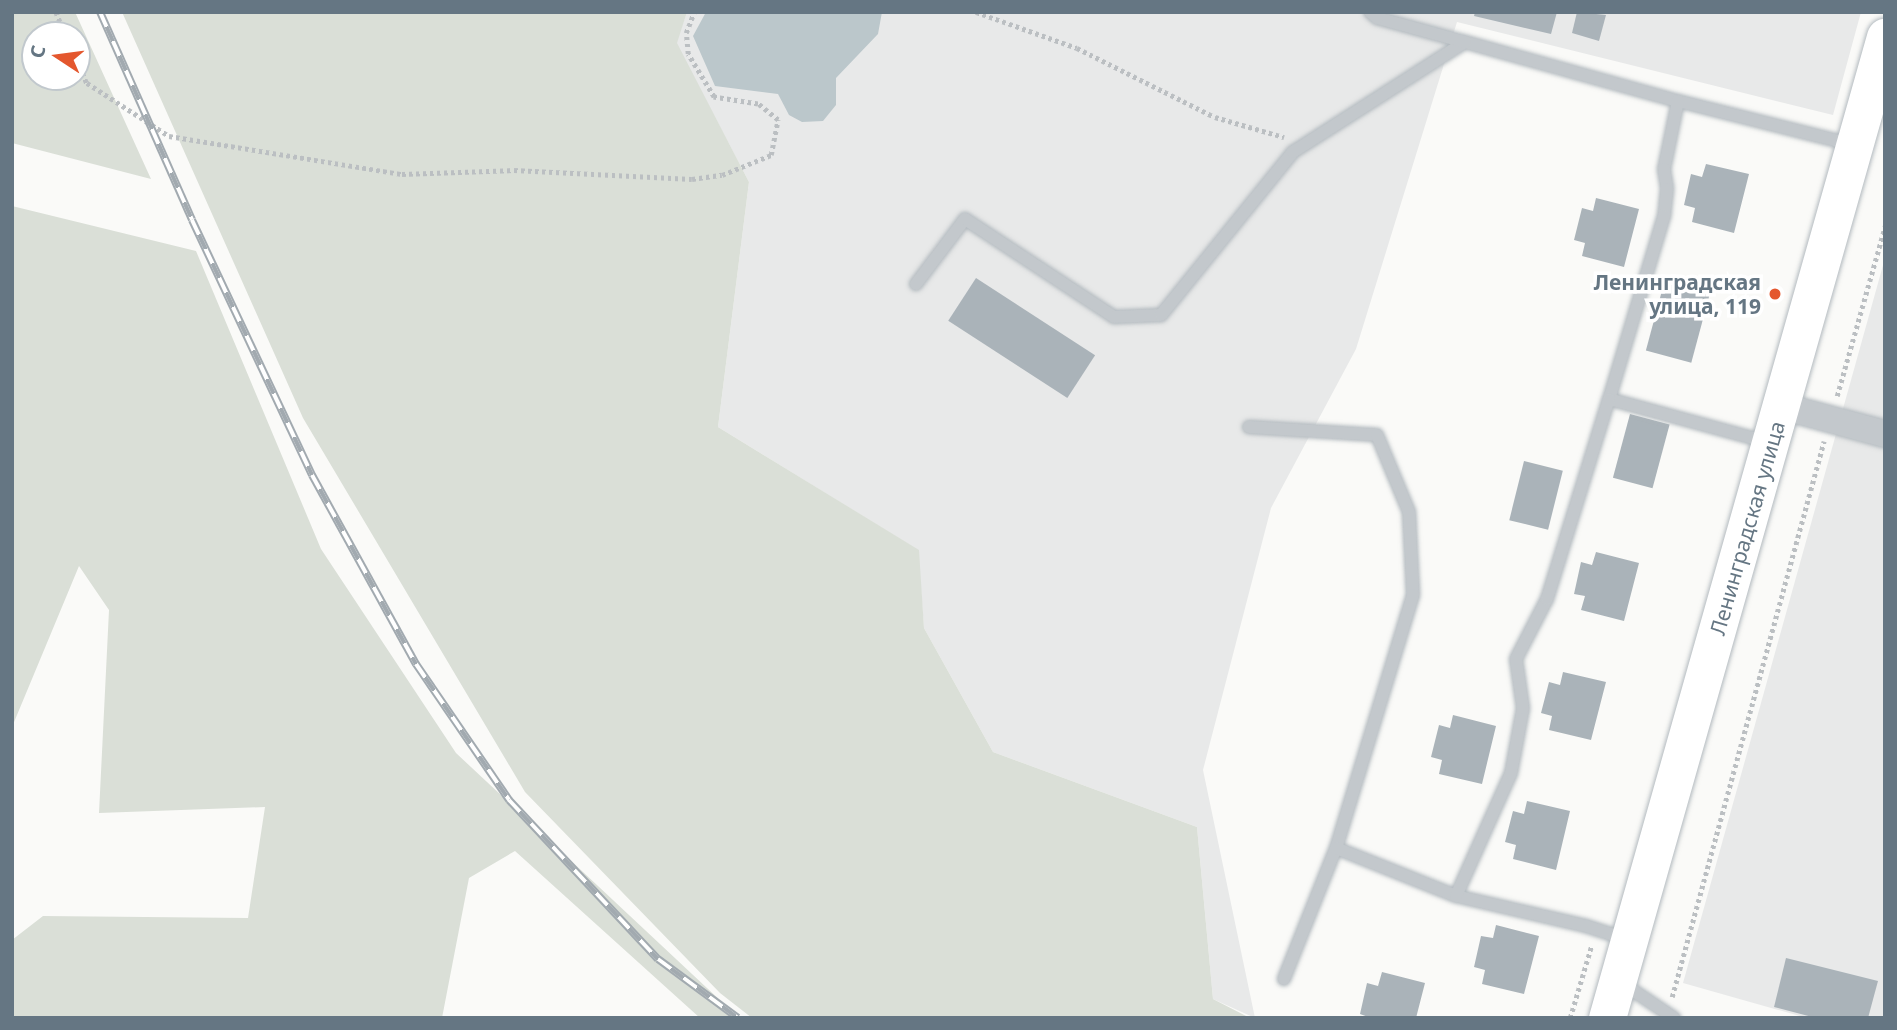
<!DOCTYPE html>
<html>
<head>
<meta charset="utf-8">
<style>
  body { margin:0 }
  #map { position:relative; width:1897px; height:1030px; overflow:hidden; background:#fafaf8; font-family:"Noto Sans",sans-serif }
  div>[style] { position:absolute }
  .built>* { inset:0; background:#e8e9e9 }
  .green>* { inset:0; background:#dadfd7 }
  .water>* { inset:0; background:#bbc7cb }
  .building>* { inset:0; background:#aab3b9; transform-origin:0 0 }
  .path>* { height:4.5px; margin-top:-2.25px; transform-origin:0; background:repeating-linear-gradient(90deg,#bbbfc2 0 3.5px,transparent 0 7px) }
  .roads { filter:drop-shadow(0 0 2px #b3babf) drop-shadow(0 0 2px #b3babf) }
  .lane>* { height:12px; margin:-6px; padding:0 6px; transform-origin:6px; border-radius:6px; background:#c3c8cc }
  .street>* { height:26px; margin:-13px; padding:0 13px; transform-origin:13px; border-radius:13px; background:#c3c8cc }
  .secondary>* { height:37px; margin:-18.5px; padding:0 18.5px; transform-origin:18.5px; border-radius:18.5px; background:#fff }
  .rail>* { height:8px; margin-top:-4px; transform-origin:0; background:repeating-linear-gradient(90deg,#fff 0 16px,#a2aab0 0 32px); box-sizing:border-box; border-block:2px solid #a2aab0 }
  .dots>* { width:19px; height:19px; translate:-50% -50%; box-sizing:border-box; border:4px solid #fff; border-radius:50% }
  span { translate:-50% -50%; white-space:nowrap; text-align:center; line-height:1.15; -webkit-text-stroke:7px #fff; paint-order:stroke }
  .poi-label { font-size:21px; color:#657683; font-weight:700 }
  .right { translate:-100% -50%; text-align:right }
  .street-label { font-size:21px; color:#657683 }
  .frame { position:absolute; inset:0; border:14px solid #657683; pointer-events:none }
  .north { position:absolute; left:21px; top:21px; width:70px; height:70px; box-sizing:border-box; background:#fff; border:2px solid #c1c8cd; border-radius:50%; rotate:283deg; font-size:19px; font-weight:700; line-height:28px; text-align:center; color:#657683 }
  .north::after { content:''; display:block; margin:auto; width:24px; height:32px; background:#e4572e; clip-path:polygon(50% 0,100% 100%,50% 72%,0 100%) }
</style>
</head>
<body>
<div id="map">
  <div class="built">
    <i style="clip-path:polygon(687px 12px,1861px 12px,1833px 115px,1457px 22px,1356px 349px,1271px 508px,1203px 770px,1255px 1018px,1213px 999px,1197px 827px,993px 752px,924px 628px,918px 550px,718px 427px,749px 182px,676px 43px)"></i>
    <i style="clip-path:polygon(1885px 258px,1885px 1018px,1807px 1018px,1683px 983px)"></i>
  </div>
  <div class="green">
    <i style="clip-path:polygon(evenodd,12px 12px,75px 12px,151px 179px,12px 143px,12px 12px,35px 35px,77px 35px,77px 77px,35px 77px,35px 35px)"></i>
    <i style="clip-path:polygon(122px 12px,687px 12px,677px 43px,749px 182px,718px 427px,919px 550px,924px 628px,993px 752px,1197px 827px,1213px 999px,1250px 1018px,752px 1018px,720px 993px,525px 792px,303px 418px)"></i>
    <i style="clip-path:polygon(12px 206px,196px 251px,321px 549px,456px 753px,739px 1018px,700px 1018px,515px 851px,469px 878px,442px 1018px,12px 1018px,12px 940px,43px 916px,248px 918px,265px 807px,99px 813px,109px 610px,79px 566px,12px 727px)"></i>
  </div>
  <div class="water">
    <i style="clip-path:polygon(706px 12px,882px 12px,878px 34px,836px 78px,836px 105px,823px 121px,802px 122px,789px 115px,778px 94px,715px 86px,693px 36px)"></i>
  </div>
  <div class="building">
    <i style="clip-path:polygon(1475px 12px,1557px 12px,1551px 34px,1474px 16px)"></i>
    <i style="clip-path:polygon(1577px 12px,1606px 15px,1599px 41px,1572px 33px)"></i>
    <i style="clip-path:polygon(1706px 164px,1749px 174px,1734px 233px,1692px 222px,1695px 208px,1684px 205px,1691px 174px,1702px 177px)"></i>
    <i style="clip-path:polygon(1596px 198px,1639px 209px,1624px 267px,1582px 256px,1585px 243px,1574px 240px,1582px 208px,1593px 211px)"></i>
    <i style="left:976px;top:278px;width:142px;height:51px;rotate:33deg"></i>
    <i style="left:1664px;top:283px;width:47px;height:70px;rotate:15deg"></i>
    <i style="left:1630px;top:414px;width:41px;height:66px;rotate:15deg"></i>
    <i style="left:1524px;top:461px;width:40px;height:61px;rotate:14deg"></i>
    <i style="clip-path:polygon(1596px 552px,1639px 563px,1624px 621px,1581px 610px,1585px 596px,1574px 594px,1581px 562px,1592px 565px)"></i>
    <i style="clip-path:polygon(1563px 672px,1606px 682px,1591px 740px,1549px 730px,1552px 716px,1541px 713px,1549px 682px,1560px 685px)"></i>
    <i style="clip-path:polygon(1453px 715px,1496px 726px,1482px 784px,1439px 774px,1442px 760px,1431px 757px,1439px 725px,1450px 728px)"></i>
    <i style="clip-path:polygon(1527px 801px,1570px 811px,1556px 870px,1513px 859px,1516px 845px,1505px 842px,1513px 811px,1524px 814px)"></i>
    <i style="clip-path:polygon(1496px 925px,1539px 936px,1524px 994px,1482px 984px,1485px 970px,1474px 967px,1481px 936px,1493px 938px)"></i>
    <i style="clip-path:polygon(1786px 958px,1878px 981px,1868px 1018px,1816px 1018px,1774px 1007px)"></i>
    <i style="clip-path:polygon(1382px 972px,1425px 983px,1416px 1018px,1371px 1018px,1360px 1014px,1367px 983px,1378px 986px)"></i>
  </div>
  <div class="path">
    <i style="left:56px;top:12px;width:25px;rotate:67deg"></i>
    <i style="left:976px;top:12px;width:107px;rotate:19.6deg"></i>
    <i style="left:1077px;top:48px;width:154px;rotate:26.6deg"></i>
    <i style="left:1215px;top:117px;width:72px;rotate:16.2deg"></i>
    <i style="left:77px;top:60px;width:25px;rotate:67deg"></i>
    <i style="left:87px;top:83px;width:98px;rotate:32.9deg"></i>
    <i style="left:169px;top:136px;width:236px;rotate:9.3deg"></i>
    <i style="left:402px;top:174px;width:112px;rotate:-2deg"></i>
    <i style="left:514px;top:170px;width:178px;rotate:2.9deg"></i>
    <i style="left:692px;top:179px;width:30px;rotate:-8deg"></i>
    <i style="left:722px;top:175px;width:53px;rotate:-22.2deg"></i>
    <i style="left:771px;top:155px;width:36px;rotate:-79deg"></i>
    <i style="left:778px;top:120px;width:26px;rotate:-141deg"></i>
    <i style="left:758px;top:104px;width:45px;rotate:-171deg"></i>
    <i style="left:714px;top:97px;width:50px;rotate:-121.2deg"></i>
    <i style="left:688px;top:54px;width:21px;rotate:-95deg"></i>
    <i style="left:686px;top:33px;width:22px;rotate:-69deg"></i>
    <i style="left:1837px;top:396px;width:177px;rotate:-74.2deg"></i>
    <i style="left:1672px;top:997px;width:576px;rotate:-74.71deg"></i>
    <i style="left:1570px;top:1018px;width:74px;rotate:-73.5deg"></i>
  </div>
  <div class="roads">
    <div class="lane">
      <i style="left:1465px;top:42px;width:221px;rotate:15.5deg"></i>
      <i style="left:1678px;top:101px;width:177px;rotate:14deg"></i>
      <i style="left:1678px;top:101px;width:69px;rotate:101.6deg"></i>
      <i style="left:1664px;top:169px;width:20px;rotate:81deg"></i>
      <i style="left:1667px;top:189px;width:27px;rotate:96deg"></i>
      <i style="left:1664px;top:216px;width:191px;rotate:106.7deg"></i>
      <i style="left:1609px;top:399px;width:164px;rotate:15.2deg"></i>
      <i style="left:916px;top:284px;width:81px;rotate:-53deg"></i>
      <i style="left:965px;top:219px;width:178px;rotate:33.3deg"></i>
      <i style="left:1114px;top:317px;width:47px;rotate:-2.4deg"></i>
      <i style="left:1161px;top:315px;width:210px;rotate:-51deg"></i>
      <i style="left:1293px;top:152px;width:204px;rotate:-32.6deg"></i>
      <i style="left:1465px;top:42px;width:91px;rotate:-164.7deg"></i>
      <i style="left:1377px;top:18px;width:9px;rotate:-139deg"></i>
      <i style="left:1249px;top:427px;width:128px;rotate:3.6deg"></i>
      <i style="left:1377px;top:435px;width:83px;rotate:67.4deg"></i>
      <i style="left:1409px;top:512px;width:83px;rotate:87.2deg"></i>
      <i style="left:1413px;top:595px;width:264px;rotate:106.9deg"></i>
      <i style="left:1336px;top:848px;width:141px;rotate:111.7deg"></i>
      <i style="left:1336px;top:848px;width:129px;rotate:21.8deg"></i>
      <i style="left:1456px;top:896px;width:133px;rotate:13deg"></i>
      <i style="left:1586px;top:926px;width:42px;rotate:18deg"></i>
      <i style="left:1456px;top:896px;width:135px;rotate:-65.9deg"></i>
      <i style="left:1511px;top:773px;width:66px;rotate:-79.5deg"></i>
      <i style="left:1523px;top:708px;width:49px;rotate:-98.1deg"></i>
      <i style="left:1516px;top:659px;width:68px;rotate:-62.7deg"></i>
      <i style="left:1547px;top:599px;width:209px;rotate:-72.8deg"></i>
      <i style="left:1622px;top:983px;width:63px;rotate:33.9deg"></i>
    </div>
    <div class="street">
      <i style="left:1781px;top:406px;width:108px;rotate:15.1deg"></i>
    </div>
    <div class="secondary">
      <i style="left:1607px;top:1018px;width:1020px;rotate:-74.18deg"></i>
    </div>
  </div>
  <div class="rail">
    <i style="left:100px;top:12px;width:227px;rotate:66.1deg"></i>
    <i style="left:192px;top:220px;width:282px;rotate:64.8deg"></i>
    <i style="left:312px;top:475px;width:216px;rotate:61.2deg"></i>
    <i style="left:416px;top:664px;width:165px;rotate:55.6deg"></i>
    <i style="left:509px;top:800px;width:218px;rotate:46.9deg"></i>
    <i style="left:658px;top:959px;width:99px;rotate:36.4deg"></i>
  </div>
  <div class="dots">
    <i style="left:1775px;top:294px;background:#e4572e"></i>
  </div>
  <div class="poi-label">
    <span class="right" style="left:1761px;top:294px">Ленинградская<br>улица, 119</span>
  </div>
  <div class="street-label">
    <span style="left:1747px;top:528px;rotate:-74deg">Ленинградская улица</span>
  </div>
  <div class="frame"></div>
  <div class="north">С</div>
</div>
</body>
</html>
